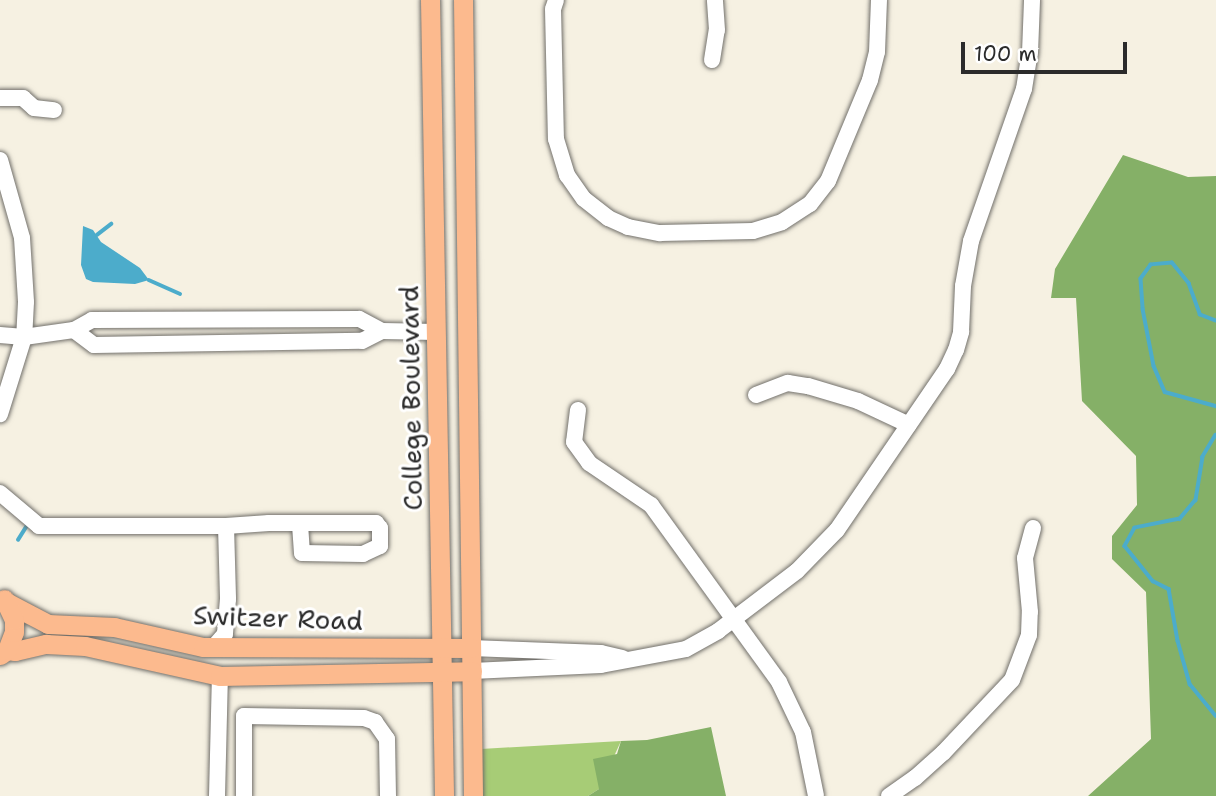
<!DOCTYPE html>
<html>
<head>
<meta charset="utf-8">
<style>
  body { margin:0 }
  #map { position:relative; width:1216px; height:796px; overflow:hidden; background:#f6f1e2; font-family:"Shantell Sans",sans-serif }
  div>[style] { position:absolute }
  .green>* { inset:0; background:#a7cc76 }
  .forest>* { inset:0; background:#85b067 }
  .water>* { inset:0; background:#4caccb }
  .stream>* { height:3.5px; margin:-1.75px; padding:0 1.75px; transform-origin:1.75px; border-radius:1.75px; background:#4caccb }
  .roads { filter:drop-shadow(0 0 2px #72706b) drop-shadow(0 0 2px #72706b) }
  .minor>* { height:16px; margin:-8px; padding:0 8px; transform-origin:8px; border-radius:8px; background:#fff }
  .major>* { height:19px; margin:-9.5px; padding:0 9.5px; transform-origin:9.5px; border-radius:9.5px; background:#fcba8e }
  span { translate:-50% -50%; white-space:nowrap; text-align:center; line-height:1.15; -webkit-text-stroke:6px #fff; paint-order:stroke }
  .street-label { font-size:26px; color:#2b2b2b }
  .scale { position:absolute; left:961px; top:42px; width:166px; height:32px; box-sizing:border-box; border:4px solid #2b2b2b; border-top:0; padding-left:9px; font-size:21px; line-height:24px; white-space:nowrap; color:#2b2b2b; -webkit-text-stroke:5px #fff; paint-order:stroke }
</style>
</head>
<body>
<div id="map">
  <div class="green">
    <i style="clip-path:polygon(621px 741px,599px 789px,588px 796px,482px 796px,481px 749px)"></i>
  </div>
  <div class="forest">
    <i style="clip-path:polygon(1123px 155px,1188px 177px,1216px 176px,1216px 796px,1088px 796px,1151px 739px,1146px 592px,1112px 559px,1112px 536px,1137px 505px,1136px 456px,1082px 401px,1076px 298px,1051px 298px,1055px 269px)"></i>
    <i style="clip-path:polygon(711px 727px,726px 796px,588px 796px,599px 789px,593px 759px,617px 754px,621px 741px,647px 740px)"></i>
  </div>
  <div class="water">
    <i style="clip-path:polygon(83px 226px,93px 230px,101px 242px,140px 268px,149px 280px,135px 284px,93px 282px,86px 279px,81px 265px)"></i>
  </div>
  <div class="stream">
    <i style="left:97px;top:235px;width:18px;rotate:-38deg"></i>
    <i style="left:149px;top:280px;width:34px;rotate:24deg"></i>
    <i style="left:1216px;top:321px;width:17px;rotate:-159deg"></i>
    <i style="left:1200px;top:315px;width:33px;rotate:-110deg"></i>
    <i style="left:1189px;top:284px;width:27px;rotate:-129deg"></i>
    <i style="left:1172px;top:263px;width:21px;rotate:175deg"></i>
    <i style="left:1151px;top:265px;width:17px;rotate:126deg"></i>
    <i style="left:1141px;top:279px;width:30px;rotate:86deg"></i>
    <i style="left:1143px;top:309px;width:58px;rotate:79.1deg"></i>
    <i style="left:1154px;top:366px;width:28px;rotate:67deg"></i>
    <i style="left:1165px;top:392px;width:53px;rotate:15.4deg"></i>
    <i style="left:1216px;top:435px;width:26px;rotate:121deg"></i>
    <i style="left:1203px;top:457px;width:44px;rotate:99.2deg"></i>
    <i style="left:1196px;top:500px;width:25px;rotate:130deg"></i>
    <i style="left:1180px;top:519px;width:46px;rotate:168.7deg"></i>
    <i style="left:1135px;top:528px;width:21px;rotate:119deg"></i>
    <i style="left:1125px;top:546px;width:45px;rotate:51.3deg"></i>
    <i style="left:1153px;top:581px;width:18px;rotate:27deg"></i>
    <i style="left:1169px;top:589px;width:53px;rotate:80.2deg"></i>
    <i style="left:1178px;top:641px;width:45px;rotate:74.4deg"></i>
    <i style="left:1190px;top:684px;width:41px;rotate:50.9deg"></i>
    <i style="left:18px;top:540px;width:19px;rotate:-58deg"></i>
  </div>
  <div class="roads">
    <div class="minor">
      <i style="left:556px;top:0;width:9px;rotate:108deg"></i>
      <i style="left:553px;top:9px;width:130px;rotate:88.7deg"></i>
      <i style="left:556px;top:139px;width:38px;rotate:73deg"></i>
      <i style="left:567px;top:175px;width:29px;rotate:55deg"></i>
      <i style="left:584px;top:199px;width:31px;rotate:38deg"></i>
      <i style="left:608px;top:218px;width:22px;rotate:24deg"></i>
      <i style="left:628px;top:227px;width:33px;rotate:11deg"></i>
      <i style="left:660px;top:233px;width:93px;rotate:-1.2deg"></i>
      <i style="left:753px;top:231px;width:30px;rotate:-17deg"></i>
      <i style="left:782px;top:222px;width:33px;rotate:-33deg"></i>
      <i style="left:810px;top:204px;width:29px;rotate:-52deg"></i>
      <i style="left:828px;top:181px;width:109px;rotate:-67.4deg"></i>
      <i style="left:870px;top:80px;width:29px;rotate:-76deg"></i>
      <i style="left:877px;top:52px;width:52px;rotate:-87.8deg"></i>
      <i style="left:712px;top:60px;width:30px;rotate:-81deg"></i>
      <i style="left:717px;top:30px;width:30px;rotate:-94deg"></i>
      <i style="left:0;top:98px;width:23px"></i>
      <i style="left:23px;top:98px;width:15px;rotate:42deg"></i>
      <i style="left:34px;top:108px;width:20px;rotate:6deg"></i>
      <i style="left:0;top:160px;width:81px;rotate:74.2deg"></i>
      <i style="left:22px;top:238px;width:64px;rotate:86.4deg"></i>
      <i style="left:26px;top:302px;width:35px;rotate:93deg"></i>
      <i style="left:24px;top:337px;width:81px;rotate:107.3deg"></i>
      <i style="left:382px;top:331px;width:26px;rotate:-152deg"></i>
      <i style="left:359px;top:319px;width:267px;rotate:179.8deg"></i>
      <i style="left:92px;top:320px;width:21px;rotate:151deg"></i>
      <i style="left:74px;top:330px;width:25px;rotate:37deg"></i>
      <i style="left:94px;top:345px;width:268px;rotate:-0.9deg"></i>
      <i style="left:362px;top:341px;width:22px;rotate:-27deg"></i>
      <i style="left:382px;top:331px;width:54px;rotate:1.1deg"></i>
      <i style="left:0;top:335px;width:24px;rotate:5deg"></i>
      <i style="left:24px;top:337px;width:50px;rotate:-8deg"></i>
      <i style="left:756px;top:395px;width:34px;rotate:-21deg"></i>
      <i style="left:788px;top:383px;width:20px;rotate:9deg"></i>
      <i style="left:808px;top:386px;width:52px;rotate:16.7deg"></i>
      <i style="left:858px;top:401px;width:56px;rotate:25.2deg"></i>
      <i style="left:578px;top:410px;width:32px;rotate:97deg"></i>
      <i style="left:574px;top:442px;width:26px;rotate:54deg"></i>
      <i style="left:589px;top:463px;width:75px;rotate:34.1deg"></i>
      <i style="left:651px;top:505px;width:218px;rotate:54.1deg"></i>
      <i style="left:779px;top:682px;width:55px;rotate:64.4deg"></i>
      <i style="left:803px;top:732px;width:65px;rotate:78.5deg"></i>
      <i style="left:0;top:493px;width:51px;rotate:40.2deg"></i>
      <i style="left:39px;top:526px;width:187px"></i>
      <i style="left:226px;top:526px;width:73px;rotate:88.4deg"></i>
      <i style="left:228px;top:599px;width:35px;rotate:95deg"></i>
      <i style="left:225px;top:634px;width:18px;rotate:131deg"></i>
      <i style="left:226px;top:526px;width:43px;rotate:-4deg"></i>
      <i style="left:269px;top:523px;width:107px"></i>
      <i style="left:376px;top:523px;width:6px;rotate:51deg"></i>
      <i style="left:380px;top:528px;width:18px;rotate:90deg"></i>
      <i style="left:380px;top:546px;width:19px;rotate:155deg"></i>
      <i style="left:363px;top:554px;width:61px;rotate:-179.1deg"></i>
      <i style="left:302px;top:553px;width:30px;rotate:-94deg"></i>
      <i style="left:471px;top:648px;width:130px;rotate:2.2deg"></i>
      <i style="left:601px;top:653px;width:22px;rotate:13deg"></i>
      <i style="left:472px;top:671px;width:129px;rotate:-2.7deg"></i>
      <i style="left:601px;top:665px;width:86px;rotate:-10.7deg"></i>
      <i style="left:686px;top:649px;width:37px;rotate:-29deg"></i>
      <i style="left:718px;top:631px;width:99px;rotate:-37.2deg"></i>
      <i style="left:797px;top:571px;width:57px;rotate:-45.7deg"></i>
      <i style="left:837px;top:530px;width:195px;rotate:-55.7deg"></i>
      <i style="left:947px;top:369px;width:21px;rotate:-65deg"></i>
      <i style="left:956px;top:350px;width:19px;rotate:-74deg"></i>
      <i style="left:961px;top:332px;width:46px;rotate:-87.5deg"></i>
      <i style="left:963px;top:286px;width:46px;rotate:-79.9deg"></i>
      <i style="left:971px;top:241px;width:161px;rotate:-70.8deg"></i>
      <i style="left:1024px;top:89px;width:36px;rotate:-81deg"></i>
      <i style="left:1030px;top:53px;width:53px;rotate:-87.8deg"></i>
      <i style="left:217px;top:796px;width:120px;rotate:-88.6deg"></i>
      <i style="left:244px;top:796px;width:80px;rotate:-90deg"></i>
      <i style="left:244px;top:716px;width:120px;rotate:1deg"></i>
      <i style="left:364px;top:718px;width:12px;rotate:20deg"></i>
      <i style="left:375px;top:722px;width:21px;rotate:55deg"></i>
      <i style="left:387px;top:739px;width:57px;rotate:89deg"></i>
      <i style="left:889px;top:796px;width:32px;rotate:-35deg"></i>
      <i style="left:915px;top:778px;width:38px;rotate:-42deg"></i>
      <i style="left:943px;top:753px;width:100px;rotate:-46.6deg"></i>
      <i style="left:1012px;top:680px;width:48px;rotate:-69.3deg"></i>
      <i style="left:1029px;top:635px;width:23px;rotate:-88deg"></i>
      <i style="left:1030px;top:612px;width:54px;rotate:-95.3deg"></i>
      <i style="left:1025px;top:558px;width:31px;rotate:-75deg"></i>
    </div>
    <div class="major">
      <i style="left:430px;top:0;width:796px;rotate:88.99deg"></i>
      <i style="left:463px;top:0;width:796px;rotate:89.28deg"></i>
      <i style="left:8px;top:603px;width:45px;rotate:27.7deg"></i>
      <i style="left:48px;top:624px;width:66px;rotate:2.6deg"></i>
      <i style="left:114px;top:627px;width:91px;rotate:12.7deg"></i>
      <i style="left:203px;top:647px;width:268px;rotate:0.2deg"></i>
      <i style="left:7px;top:650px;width:8px;rotate:7deg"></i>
      <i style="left:15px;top:651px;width:32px;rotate:-13deg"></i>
      <i style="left:46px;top:644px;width:39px;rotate:3deg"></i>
      <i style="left:85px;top:646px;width:138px;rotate:12.5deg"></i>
      <i style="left:220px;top:676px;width:252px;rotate:-1.1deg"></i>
      <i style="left:0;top:655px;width:9px;rotate:-36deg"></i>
      <i style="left:7px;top:650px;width:19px;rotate:-69deg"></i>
      <i style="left:14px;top:632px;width:12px;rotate:-90deg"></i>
      <i style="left:14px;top:620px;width:23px;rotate:-115deg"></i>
    </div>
  </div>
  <div class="street-label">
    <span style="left:411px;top:398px;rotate:-91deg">College Boulevard</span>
    <span style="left:278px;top:618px;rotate:2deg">Switzer Road</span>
  </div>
  <div class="scale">100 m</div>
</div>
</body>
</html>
